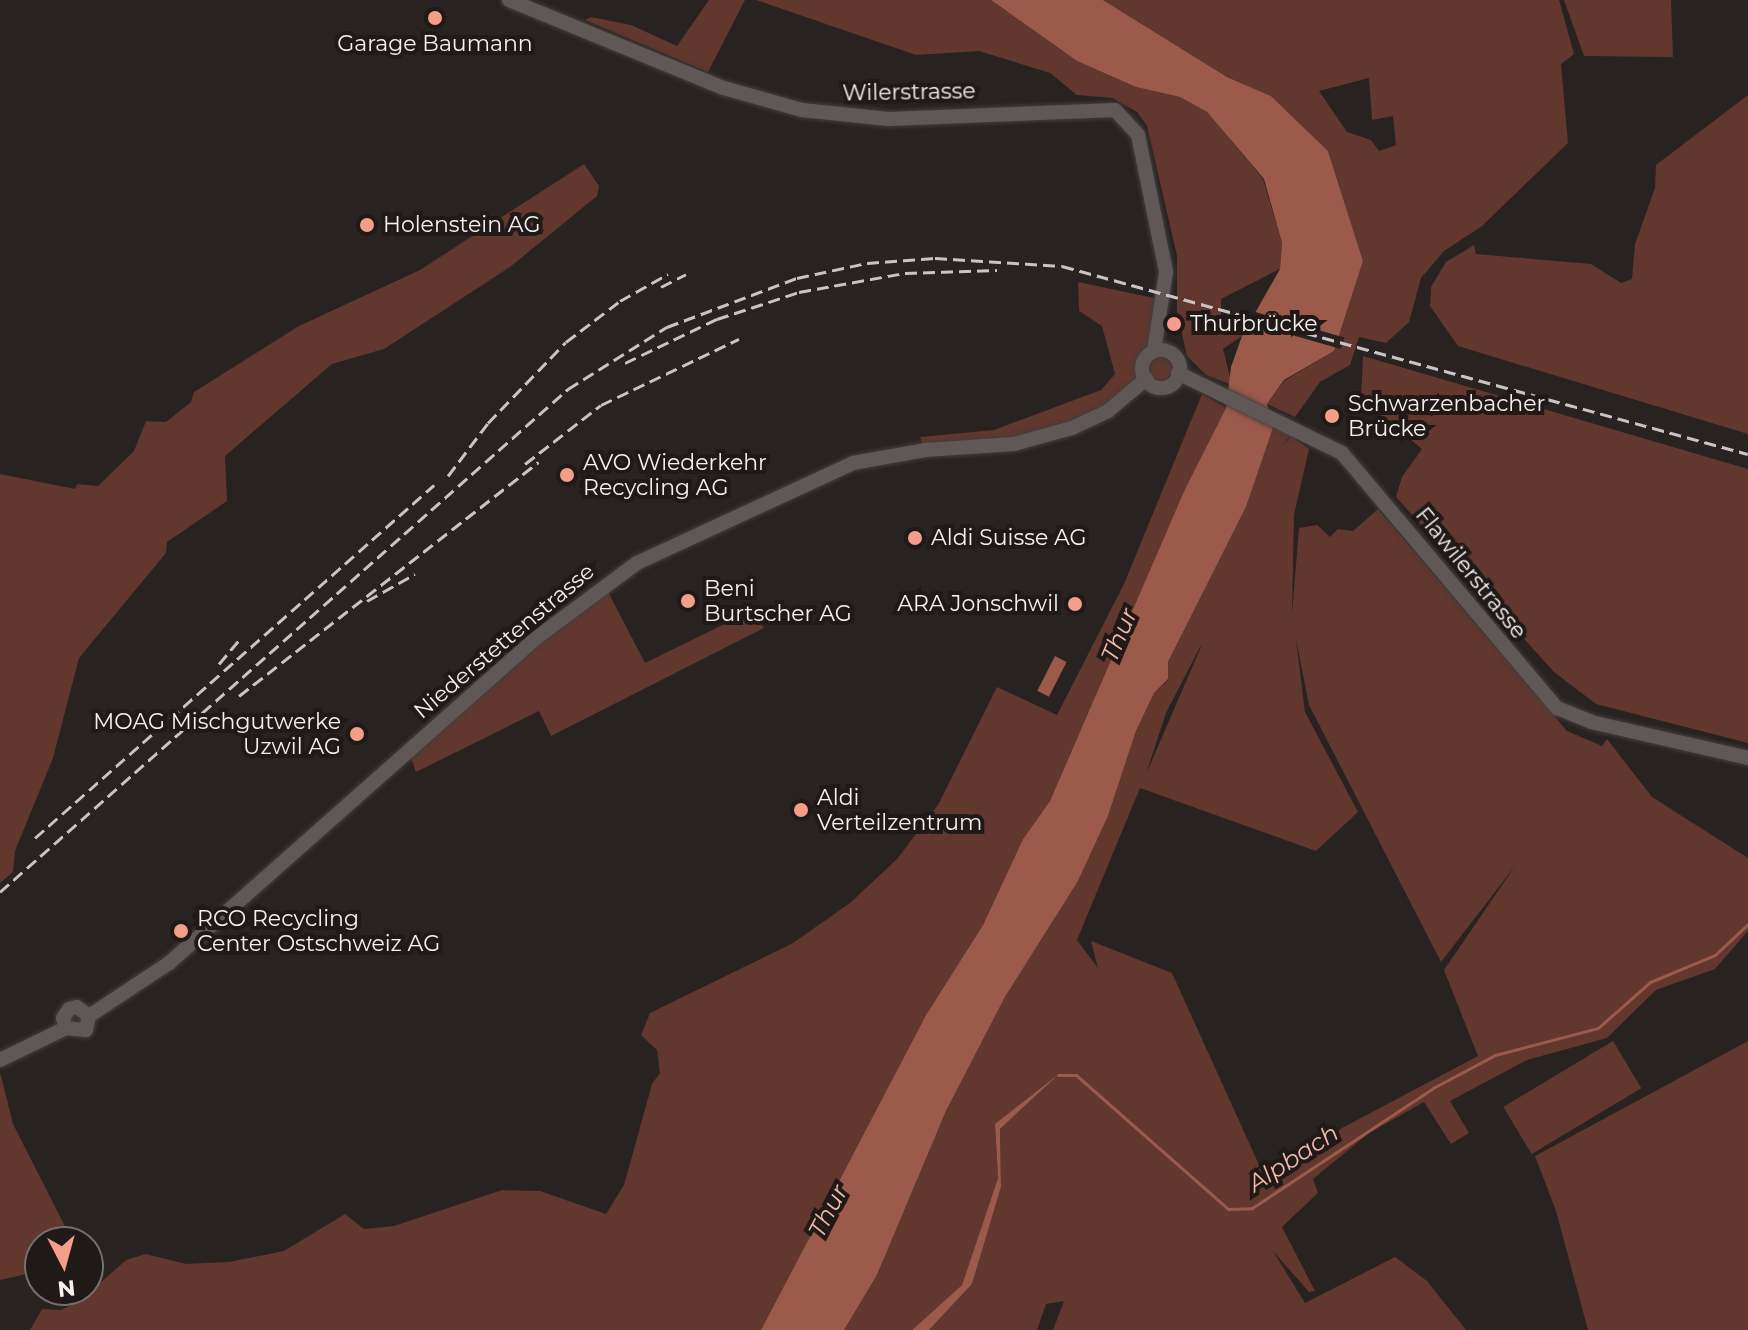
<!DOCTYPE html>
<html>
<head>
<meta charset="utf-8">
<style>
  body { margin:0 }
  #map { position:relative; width:1748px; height:1330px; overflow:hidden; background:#282221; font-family:Montserrat,sans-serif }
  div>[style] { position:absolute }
  .green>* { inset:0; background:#62372e; transform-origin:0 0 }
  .round { border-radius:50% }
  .water>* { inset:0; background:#9c5a4b; transform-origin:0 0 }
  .pier>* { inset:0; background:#282221; transform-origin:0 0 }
  .stream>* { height:3px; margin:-1.5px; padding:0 1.5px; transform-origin:1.5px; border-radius:1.5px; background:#9c5a4b }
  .roads { filter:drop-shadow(0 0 2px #433e3c) drop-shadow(0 0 2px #433e3c) }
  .secondary>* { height:14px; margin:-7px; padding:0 7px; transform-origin:7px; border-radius:7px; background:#605857 }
  .secondary>.ring { margin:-7px; padding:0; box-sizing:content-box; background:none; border:14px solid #605857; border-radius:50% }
  .rail>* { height:3px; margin-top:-1.5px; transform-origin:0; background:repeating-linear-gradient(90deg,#c9c4c3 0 12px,transparent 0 18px) }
  .dots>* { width:22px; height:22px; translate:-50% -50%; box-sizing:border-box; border:4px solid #1f1918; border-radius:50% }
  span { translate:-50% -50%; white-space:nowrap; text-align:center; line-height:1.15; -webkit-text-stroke:8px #1f1918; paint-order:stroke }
  .poi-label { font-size:22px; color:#f5f0ef }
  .left { translate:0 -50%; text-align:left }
  .right { translate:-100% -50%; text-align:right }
  .street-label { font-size:22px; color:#f5f0ef }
  .water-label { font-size:24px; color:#f3b8aa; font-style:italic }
  .north { position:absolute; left:24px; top:1226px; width:80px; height:80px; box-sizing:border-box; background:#1f1918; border:2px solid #756f6e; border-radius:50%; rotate:174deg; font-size:22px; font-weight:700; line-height:32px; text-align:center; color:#f5f0ef }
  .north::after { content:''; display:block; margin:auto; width:28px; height:36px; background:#f49e8a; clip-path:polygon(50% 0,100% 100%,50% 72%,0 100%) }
</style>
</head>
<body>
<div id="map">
  <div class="green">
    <i style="clip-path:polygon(709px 0,745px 0,708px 72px,585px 20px,591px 17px,631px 25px,677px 46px)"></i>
    <i style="clip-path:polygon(756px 0,991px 0,1077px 61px,1136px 87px,1180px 97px,1207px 112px,1263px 179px,1282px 243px,1280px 269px,1221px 299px,1221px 319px,1242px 336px,1223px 349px,1232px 385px,1206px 375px,1187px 356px,1177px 311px,1177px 256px,1147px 126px,1137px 112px,1112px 98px,1077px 95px,1050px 73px,979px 51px,916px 55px)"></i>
    <i style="clip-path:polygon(evenodd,1103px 0,1559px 0,1574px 54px,1561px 64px,1568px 143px,1482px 226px,1444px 251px,1421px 278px,1409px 322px,1386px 343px,1359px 337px,1350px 365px,1320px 382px,1295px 417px,1267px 404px,1284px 381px,1334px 351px,1363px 261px,1328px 151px,1271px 96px,1227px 77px,1103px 0,1369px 78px,1372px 120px,1393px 116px,1396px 145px,1379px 151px,1371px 140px,1347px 132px,1319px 91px,1369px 78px)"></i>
    <i style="clip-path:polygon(1564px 0,1671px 0,1673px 57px,1584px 56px)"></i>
    <i style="clip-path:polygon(1748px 95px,1748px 434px,1458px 346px,1430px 306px,1431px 287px,1446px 262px,1474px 245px,1476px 254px,1591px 264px,1621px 283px,1632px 279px,1635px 244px,1655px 188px,1656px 165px)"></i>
    <i style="clip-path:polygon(584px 164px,599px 186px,597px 196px,510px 267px,384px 349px,332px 364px,225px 456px,227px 501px,167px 542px,166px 553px,79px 658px,53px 758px,15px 851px,13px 872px,0 883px,0 474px,75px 489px,77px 484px,98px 486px,134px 451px,146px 421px,166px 422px,191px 402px,194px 392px,299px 326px,420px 270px)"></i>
    <i style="clip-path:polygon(1078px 282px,1154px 298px,1149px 342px,1131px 391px,1108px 411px,1042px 437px,925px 450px,920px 437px,994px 430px,1101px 390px,1115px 374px,1102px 326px,1079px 311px)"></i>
    <i style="clip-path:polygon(1363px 356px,1748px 469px,1748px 743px,1596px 704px,1554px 672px,1396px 497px,1402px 477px,1422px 449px,1361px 399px)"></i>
    <i class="round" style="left:1150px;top:358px;width:22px;height:22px"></i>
    <i style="clip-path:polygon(1202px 394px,1226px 408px,1185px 489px,1050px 801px,1023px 839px,983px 925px,926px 1015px,761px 1330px,30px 1330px,42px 1309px,61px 1310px,80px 1301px,126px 1260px,146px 1254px,186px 1264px,229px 1262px,284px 1251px,345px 1214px,364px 1229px,394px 1226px,502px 1190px,540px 1191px,606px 1214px,624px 1185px,652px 1084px,660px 1073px,657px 1050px,641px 1035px,650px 1013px,793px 943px,850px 903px,897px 859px,938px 805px,997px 687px,1057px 715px,1124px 584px)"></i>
    <i style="clip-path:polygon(evenodd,1273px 428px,1290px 435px,1283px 446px,1291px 436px,1309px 449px,1294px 515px,1292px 614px,1299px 528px,1317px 525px,1330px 537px,1338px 529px,1353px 531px,1378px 509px,1567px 731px,1602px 746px,1607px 739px,1652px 797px,1748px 858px,1748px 931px,1715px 969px,1656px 990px,1607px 1038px,1527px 1060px,1450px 1101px,1469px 1133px,1451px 1144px,1424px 1102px,1369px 1133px,1313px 1179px,1318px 1193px,1282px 1227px,1315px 1291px,1309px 1292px,1273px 1251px,1305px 1303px,1395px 1257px,1427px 1281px,1466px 1330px,1053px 1330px,1064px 1301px,1046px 1304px,1037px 1330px,929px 1330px,972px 1284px,1001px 1187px,1000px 1129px,1048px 1084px,995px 1125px,998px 1178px,962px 1285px,912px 1330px,844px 1330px,877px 1275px,946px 1111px,1005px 997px,1078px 881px,1108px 816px,1136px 731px,1154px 693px,1168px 680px,1168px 662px,1246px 507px,1273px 428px,1296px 639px,1309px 705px,1441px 962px,1515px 866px,1444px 970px,1478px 1056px,1342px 1128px,1275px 1182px,1265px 1178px,1172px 973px,1091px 941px,1098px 968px,1077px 940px,1140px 788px,1316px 851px,1358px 812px,1305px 712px,1296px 639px,1273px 428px,1200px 647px,1201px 647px,1146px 774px,1166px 713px,1200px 647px)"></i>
    <i style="clip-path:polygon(604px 584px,645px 663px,753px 610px,764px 628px,551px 736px,539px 711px,416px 772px,411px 758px)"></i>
    <i style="left:1613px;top:1041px;width:55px;height:128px;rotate:59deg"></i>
    <i style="clip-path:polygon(1748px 1041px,1748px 1330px,1588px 1330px,1556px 1211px,1535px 1156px)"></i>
    <i style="clip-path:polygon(0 1072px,13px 1124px,73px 1242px,40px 1242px,40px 1271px,0 1280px)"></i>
  </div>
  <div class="water">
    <i style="clip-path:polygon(991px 0,1103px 0,1227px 77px,1271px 96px,1328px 151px,1363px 261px,1334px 351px,1284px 380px,1267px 404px,1273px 428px,1246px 507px,1168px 662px,1168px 679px,1154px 693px,1136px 731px,1108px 816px,1078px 881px,1005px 997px,946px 1111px,877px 1275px,844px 1330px,761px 1330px,926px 1015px,983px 925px,1023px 839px,1050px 801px,1185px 489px,1226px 408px,1231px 367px,1242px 336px,1280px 269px,1282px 243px,1264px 179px,1207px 112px,1180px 97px,1136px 87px,1077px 61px)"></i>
    <i style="left:1055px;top:656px;width:13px;height:39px;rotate:27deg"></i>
    <i style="clip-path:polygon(1059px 1074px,1000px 1129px,1001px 1187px,972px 1284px,929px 1330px,912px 1330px,962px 1285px,998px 1178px,995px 1124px)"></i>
  </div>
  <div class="pier">
    <i style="left:1252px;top:311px;width:96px;height:12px;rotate:16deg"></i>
  </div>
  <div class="stream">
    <i style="left:1058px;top:1075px;width:18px"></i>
    <i style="left:1076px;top:1075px;width:203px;rotate:41.4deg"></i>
    <i style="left:1228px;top:1209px;width:24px;rotate:-2deg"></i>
    <i style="left:1252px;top:1208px;width:217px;rotate:-33.5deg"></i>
    <i style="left:1433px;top:1088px;width:70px;rotate:-28deg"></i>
    <i style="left:1495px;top:1055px;width:106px;rotate:-14.7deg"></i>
    <i style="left:1598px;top:1028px;width:69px;rotate:-41.5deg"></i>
    <i style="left:1650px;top:982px;width:70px;rotate:-22.6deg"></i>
    <i style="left:1715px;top:955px;width:45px;rotate:-43.2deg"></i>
  </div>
  <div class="roads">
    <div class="secondary">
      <i style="left:509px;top:0;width:232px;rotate:22.3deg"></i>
      <i style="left:724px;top:88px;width:81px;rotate:15.8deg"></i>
      <i style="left:802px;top:110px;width:87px;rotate:5.9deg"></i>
      <i style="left:889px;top:119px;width:226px;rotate:-2.3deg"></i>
      <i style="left:1115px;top:110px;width:34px;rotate:47deg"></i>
      <i style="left:1138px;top:135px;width:140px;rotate:78.4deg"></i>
      <i style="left:1166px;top:272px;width:79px;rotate:98.7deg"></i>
      <i class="ring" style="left:1142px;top:350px;width:24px;height:24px"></i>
      <i style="left:1178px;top:373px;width:182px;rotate:26deg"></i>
      <i style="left:1342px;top:453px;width:334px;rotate:49.9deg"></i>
      <i style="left:1557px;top:708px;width:37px;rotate:22deg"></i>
      <i style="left:1591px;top:722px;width:161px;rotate:12.9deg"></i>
      <i style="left:89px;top:1016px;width:96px;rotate:-33.5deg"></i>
      <i style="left:169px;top:963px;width:489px;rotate:-41.5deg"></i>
      <i style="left:535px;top:639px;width:127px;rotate:-36.7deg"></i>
      <i style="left:637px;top:563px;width:238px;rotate:-24.8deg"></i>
      <i style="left:853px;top:463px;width:73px;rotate:-10.2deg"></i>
      <i style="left:925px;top:450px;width:89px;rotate:-3.9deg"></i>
      <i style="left:1014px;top:444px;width:60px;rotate:-15.4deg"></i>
      <i style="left:1072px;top:428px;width:40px;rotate:-25deg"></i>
      <i style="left:1108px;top:411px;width:50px;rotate:-40.1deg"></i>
      <i style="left:66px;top:1028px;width:10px;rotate:-107deg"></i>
      <i style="left:63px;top:1018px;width:11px;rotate:-56deg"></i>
      <i style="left:69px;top:1009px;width:8px;rotate:-14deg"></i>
      <i style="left:77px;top:1007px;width:15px;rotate:37deg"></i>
      <i style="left:66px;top:1028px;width:20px;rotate:6deg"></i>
      <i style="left:86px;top:1030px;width:14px;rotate:-78deg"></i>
      <i style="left:0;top:1060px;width:73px;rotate:-25.9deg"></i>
    </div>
  </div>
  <div class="rail">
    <i style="left:661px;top:287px;width:28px;rotate:-27deg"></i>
    <i style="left:625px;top:363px;width:102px;rotate:-25.6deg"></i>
    <i style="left:717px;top:319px;width:86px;rotate:-18.2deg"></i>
    <i style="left:799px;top:292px;width:108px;rotate:-10.2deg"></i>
    <i style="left:905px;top:273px;width:92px;rotate:-1.9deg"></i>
    <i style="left:525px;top:464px;width:96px;rotate:-37.8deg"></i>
    <i style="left:601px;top:405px;width:153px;rotate:-25.6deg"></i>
    <i style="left:448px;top:476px;width:66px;rotate:-53deg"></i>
    <i style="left:488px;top:423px;width:112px;rotate:-46.1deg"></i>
    <i style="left:566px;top:342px;width:68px;rotate:-37.2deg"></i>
    <i style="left:620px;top:301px;width:55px;rotate:-29.4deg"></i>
    <i style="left:367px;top:601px;width:55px;rotate:-29.4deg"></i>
    <i style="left:219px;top:664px;width:35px;rotate:-50deg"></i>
    <i style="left:239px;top:696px;width:380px;rotate:-38deg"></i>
    <i style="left:35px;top:838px;width:533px;rotate:-41.5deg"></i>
    <i style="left:0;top:892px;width:759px;rotate:-41.53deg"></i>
    <i style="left:568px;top:389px;width:117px;rotate:-32.1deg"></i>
    <i style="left:667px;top:327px;width:139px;rotate:-20.7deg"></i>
    <i style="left:797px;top:278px;width:72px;rotate:-12.1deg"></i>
    <i style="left:867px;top:263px;width:68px;rotate:-4.2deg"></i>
    <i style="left:935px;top:258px;width:127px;rotate:3.6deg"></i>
    <i style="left:1062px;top:266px;width:711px;rotate:15.33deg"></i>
  </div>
  <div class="dots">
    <i style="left:435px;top:18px;background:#f49e8a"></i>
    <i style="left:367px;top:225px;background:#f49e8a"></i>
    <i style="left:1174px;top:324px;background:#f49e8a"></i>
    <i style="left:1332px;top:416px;background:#f49e8a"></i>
    <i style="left:567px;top:475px;background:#f49e8a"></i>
    <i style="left:915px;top:538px;background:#f49e8a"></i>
    <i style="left:688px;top:601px;background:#f49e8a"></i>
    <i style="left:1075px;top:604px;background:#f49e8a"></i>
    <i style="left:357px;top:734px;background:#f49e8a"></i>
    <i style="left:801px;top:810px;background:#f49e8a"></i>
    <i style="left:181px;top:931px;background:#f49e8a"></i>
  </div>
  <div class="poi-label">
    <span style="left:435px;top:44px">Garage Baumann</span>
    <span class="left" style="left:383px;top:225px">Holenstein AG</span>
    <span class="left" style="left:1190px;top:324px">Thurbrücke</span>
    <span class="left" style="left:1348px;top:416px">Schwarzenbacher<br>Brücke</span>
    <span class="left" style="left:583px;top:475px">AVO Wiederkehr<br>Recycling AG</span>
    <span class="left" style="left:931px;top:538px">Aldi Suisse AG</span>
    <span class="left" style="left:704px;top:601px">Beni<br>Burtscher AG</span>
    <span class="right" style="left:1059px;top:604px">ARA Jonschwil</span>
    <span class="right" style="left:341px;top:734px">MOAG Mischgutwerke<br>Uzwil AG</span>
    <span class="left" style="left:817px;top:810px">Aldi<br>Verteilzentrum</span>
    <span class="left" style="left:197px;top:931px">RCO Recycling<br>Center Ostschweiz AG</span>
  </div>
  <div class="street-label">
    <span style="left:909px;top:92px;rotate:-1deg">Wilerstrasse</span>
    <span style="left:1471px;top:573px;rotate:51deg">Flawilerstrasse</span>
    <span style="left:504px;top:641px;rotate:-40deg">Niederstettenstrasse</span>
  </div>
  <div class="water-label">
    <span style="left:1119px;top:635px;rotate:-67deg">Thur</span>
    <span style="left:1293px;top:1158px;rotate:-33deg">Alpbach</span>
    <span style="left:828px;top:1211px;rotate:-62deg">Thur</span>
  </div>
  <div class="north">N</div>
</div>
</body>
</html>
